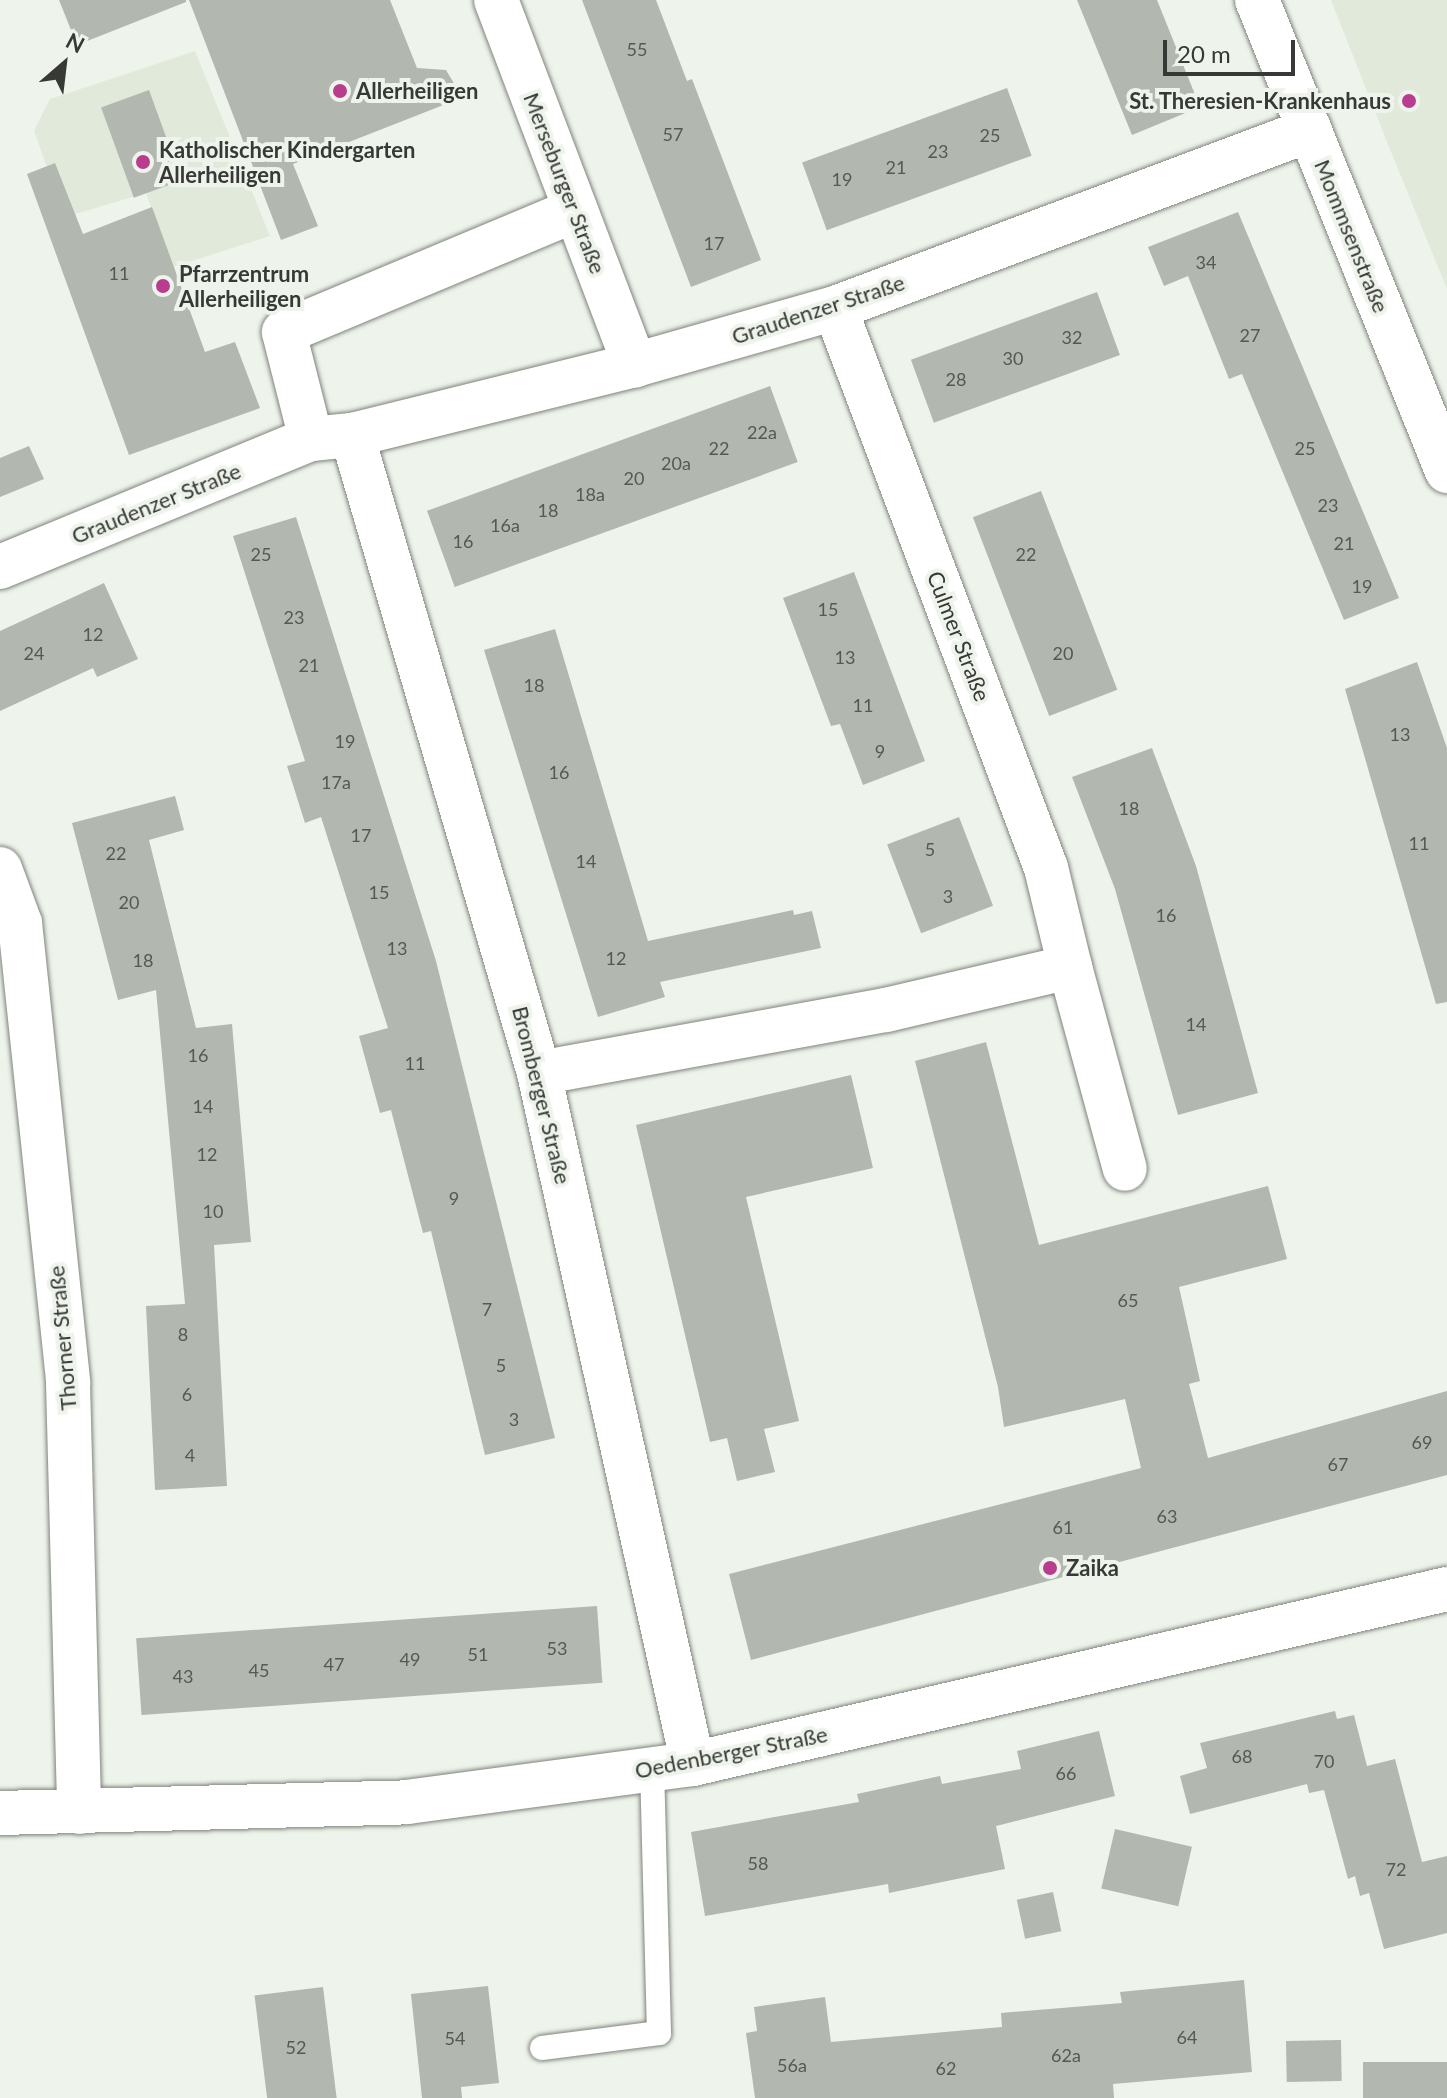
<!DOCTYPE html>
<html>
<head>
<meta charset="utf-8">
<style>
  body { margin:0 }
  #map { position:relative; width:1447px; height:2098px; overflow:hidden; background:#eef4eb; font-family:Lato,sans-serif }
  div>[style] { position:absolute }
  .built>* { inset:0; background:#e0e9da }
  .building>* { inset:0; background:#b2b7af; transform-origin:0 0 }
  .roads { filter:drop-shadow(0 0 2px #7f847d) drop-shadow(0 0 2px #7f847d) }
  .lane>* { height:24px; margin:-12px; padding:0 12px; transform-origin:12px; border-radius:12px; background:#fff }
  .street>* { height:44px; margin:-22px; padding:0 22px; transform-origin:22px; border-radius:22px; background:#fff }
  .dots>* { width:22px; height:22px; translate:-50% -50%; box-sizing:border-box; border:4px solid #eef4eb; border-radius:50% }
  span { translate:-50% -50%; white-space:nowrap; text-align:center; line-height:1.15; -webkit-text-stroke:8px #eef4eb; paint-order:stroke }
  .number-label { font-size:18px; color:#565854 }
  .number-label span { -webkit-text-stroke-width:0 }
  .poi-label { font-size:22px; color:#373936; font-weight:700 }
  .left { translate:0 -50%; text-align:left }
  .right { translate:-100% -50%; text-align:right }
  .street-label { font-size:22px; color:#373936 }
  .north { position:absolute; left:24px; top:24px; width:80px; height:80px; -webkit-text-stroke:6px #eef4eb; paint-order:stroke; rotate:28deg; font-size:22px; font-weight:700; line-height:32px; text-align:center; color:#373936 }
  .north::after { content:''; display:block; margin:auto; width:28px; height:36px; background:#373936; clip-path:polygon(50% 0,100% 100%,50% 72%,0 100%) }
  .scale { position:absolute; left:1163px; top:40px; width:132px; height:36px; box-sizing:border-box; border:4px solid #373936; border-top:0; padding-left:10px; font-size:24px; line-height:28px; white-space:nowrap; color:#373936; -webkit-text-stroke:6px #eef4eb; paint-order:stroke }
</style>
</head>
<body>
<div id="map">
  <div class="built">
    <i style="clip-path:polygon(1331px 0,1447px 0,1447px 289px,1389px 147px)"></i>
    <i style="clip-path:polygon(195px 51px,270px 236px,173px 267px,146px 193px,65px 217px,34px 131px,50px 99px)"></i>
  </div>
  <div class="building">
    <i style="clip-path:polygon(59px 0,186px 0,186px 2px,77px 45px)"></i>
    <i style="clip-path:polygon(189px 0,390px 0,417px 68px,446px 70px,455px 85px,453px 96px,446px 104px,293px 164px,318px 226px,281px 240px)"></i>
    <i style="clip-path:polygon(582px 0,656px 0,687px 81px,692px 79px,761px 260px,691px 287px)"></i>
    <i style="clip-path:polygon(1077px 0,1157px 0,1200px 107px,1132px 135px)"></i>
    <i style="left:1007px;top:88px;width:72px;height:218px;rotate:70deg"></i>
    <i style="left:149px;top:90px;width:96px;height:51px;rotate:70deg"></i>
    <i style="clip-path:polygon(55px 163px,83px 234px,152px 207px,205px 352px,235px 342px,260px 408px,129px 455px,27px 174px)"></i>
    <i style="clip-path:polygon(1238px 212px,1399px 598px,1344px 620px,1242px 374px,1229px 379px,1188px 276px,1164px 286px,1148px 247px)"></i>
    <i style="left:1097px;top:292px;width:67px;height:198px;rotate:70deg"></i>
    <i style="left:770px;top:386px;width:81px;height:365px;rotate:70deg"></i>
    <i style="clip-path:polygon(29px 446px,44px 479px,0 497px,0 458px)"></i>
    <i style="left:1041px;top:491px;width:213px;height:73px;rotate:69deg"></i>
    <i style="clip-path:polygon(296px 517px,436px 961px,555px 1438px,485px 1455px,431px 1231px,423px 1233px,391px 1110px,380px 1113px,359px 1036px,388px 1028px,321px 817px,305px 823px,287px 766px,305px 761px,233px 536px)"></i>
    <i style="clip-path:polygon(854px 572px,925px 761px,863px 785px,840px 724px,831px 726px,783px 598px)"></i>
    <i style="clip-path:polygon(104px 583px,138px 659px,97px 677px,93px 668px,0 711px,0 631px)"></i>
    <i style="clip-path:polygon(555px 629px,648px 941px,793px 910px,794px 915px,812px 911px,821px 948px,660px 982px,665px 997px,598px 1017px,484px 650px)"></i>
    <i style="clip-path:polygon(1417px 662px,1447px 748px,1447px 1002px,1436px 1004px,1345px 689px)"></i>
    <i style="clip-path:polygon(1152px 748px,1196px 866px,1258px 1093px,1178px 1115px,1115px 889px,1072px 777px)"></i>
    <i style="clip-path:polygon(175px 796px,184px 830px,149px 840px,196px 1028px,232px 1024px,251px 1242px,214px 1245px,227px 1486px,155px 1490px,146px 1306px,185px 1304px,156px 990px,118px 1000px,72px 823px)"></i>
    <i style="left:959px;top:817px;width:95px;height:77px;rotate:69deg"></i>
    <i style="clip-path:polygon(986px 1042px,1039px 1245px,1268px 1186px,1287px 1259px,1179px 1287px,1200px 1381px,1189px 1384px,1208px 1458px,1447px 1391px,1447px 1475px,751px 1660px,729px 1574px,1141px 1468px,1125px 1399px,1004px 1427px,998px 1387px,915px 1061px)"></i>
    <i style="clip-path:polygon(851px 1075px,873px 1168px,746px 1197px,799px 1421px,764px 1429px,775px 1472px,737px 1481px,727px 1438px,710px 1442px,636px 1125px)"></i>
    <i style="left:597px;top:1606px;width:77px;height:462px;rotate:86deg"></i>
    <i style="clip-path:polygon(1335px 1711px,1337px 1719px,1354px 1715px,1367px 1766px,1395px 1759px,1422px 1862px,1447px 1856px,1447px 1933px,1384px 1949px,1369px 1893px,1360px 1896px,1355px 1876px,1348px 1879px,1324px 1790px,1309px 1793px,1307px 1784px,1190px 1814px,1180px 1776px,1207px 1768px,1200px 1743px)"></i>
    <i style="clip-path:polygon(1099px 1731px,1115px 1796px,996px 1826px,1005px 1869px,889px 1893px,888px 1884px,705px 1916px,691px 1832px,859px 1802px,857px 1794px,940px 1776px,942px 1784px,1021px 1769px,1017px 1751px)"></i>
    <i style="left:1115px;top:1829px;width:79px;height:61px;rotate:13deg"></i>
    <i style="left:1053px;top:1892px;width:40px;height:37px;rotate:78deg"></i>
    <i style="clip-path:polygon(1244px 1980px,1252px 2072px,1113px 2084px,1114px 2098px,755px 2098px,746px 2033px,757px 2031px,754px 2007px,825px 1997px,831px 2042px,1002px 2027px,1001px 2013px,1122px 2003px,1120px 1992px)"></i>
    <i style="clip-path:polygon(488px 1986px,499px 2083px,461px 2087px,462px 2098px,422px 2098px,411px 1994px)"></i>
    <i style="left:323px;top:1987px;width:112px;height:69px;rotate:83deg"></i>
    <i style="left:1341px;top:2040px;width:41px;height:55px;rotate:89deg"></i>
    <i style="left:1447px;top:2062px;width:36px;height:84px;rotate:90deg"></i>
  </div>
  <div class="roads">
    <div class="lane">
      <i style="left:542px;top:2048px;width:118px;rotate:-7.3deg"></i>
      <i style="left:659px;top:2033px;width:263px;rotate:-91.5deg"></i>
    </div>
    <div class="street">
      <i style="left:496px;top:0;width:391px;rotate:69.2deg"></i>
      <i style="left:1257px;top:0;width:508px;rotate:68.03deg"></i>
      <i style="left:352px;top:435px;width:665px;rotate:73.66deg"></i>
      <i style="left:539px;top:1073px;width:708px;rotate:77.44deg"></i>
      <i style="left:311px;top:439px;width:110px;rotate:-104.2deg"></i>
      <i style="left:284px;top:332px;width:316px;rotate:-22.7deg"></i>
      <i style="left:0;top:567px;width:336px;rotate:-22.4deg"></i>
      <i style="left:311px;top:439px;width:41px;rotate:-5.6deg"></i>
      <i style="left:352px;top:435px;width:292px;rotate:-13.9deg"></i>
      <i style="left:635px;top:365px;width:208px;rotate:-15.9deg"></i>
      <i style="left:835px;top:308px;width:507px;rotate:-20.54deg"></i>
      <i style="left:0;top:869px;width:58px;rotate:69.7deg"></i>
      <i style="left:20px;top:923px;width:462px;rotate:84deg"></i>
      <i style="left:68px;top:1383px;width:429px;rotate:88.5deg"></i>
      <i style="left:1070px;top:967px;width:209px;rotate:74.8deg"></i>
      <i style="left:539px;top:1073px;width:353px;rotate:-10.3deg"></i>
      <i style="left:886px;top:1010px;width:189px;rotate:-13.2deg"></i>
      <i style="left:1070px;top:967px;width:102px;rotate:-103.6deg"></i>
      <i style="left:1046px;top:868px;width:598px;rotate:-110.65deg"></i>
      <i style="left:0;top:1813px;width:407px;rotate:-1.5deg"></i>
      <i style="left:407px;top:1802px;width:289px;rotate:-7.6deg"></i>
      <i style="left:693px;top:1764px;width:774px;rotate:-13.07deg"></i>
    </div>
  </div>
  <div class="dots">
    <i style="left:340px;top:91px;background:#b83d8e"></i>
    <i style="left:1409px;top:101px;background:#b83d8e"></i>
    <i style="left:143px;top:162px;background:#b83d8e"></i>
    <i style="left:163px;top:286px;background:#b83d8e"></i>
    <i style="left:1050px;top:1568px;background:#b83d8e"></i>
  </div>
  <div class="number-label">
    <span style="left:637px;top:49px">55</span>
    <span style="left:673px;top:134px">57</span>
    <span style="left:990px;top:135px">25</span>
    <span style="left:938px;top:151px">23</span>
    <span style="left:896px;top:167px">21</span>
    <span style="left:842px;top:179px">19</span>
    <span style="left:714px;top:243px">17</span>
    <span style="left:1206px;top:262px">34</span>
    <span style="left:119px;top:273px">11</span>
    <span style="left:1250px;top:335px">27</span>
    <span style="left:1072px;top:337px">32</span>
    <span style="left:1013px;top:358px">30</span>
    <span style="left:956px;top:379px">28</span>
    <span style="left:762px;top:432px">22a</span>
    <span style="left:719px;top:448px">22</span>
    <span style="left:1305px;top:448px">25</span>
    <span style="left:676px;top:463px">20a</span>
    <span style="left:634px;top:478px">20</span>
    <span style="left:590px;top:494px">18a</span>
    <span style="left:1328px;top:505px">23</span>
    <span style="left:548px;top:510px">18</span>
    <span style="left:505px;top:525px">16a</span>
    <span style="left:463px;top:541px">16</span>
    <span style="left:1344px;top:543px">21</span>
    <span style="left:261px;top:554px">25</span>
    <span style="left:1026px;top:554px">22</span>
    <span style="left:1362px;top:586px">19</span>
    <span style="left:828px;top:609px">15</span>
    <span style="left:294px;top:617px">23</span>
    <span style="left:93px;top:634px">12</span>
    <span style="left:34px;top:653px">24</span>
    <span style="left:1063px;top:653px">20</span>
    <span style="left:845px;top:657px">13</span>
    <span style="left:309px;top:665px">21</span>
    <span style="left:534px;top:685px">18</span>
    <span style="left:863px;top:705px">11</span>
    <span style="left:1400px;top:734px">13</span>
    <span style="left:345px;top:741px">19</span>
    <span style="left:880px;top:751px">9</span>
    <span style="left:559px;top:772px">16</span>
    <span style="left:336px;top:782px">17a</span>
    <span style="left:1129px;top:808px">18</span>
    <span style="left:361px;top:835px">17</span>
    <span style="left:1419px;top:843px">11</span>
    <span style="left:930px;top:849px">5</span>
    <span style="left:116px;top:853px">22</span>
    <span style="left:586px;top:861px">14</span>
    <span style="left:379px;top:892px">15</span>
    <span style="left:948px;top:896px">3</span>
    <span style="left:129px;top:902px">20</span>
    <span style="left:1166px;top:915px">16</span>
    <span style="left:397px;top:948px">13</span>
    <span style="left:616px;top:958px">12</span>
    <span style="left:143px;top:960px">18</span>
    <span style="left:1196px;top:1024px">14</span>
    <span style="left:198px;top:1055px">16</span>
    <span style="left:415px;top:1063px">11</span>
    <span style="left:203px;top:1106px">14</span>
    <span style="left:207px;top:1154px">12</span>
    <span style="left:454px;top:1198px">9</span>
    <span style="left:213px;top:1211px">10</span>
    <span style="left:1128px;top:1300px">65</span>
    <span style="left:487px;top:1309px">7</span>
    <span style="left:183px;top:1334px">8</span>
    <span style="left:501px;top:1365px">5</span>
    <span style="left:187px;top:1394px">6</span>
    <span style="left:514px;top:1419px">3</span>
    <span style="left:1422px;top:1442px">69</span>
    <span style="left:190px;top:1455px">4</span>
    <span style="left:1338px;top:1464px">67</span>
    <span style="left:1167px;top:1516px">63</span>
    <span style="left:1063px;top:1527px">61</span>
    <span style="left:557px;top:1648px">53</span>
    <span style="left:478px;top:1654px">51</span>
    <span style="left:410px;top:1659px">49</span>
    <span style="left:334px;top:1664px">47</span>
    <span style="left:259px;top:1670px">45</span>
    <span style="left:183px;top:1676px">43</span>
    <span style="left:1242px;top:1756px">68</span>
    <span style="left:1324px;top:1761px">70</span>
    <span style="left:1066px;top:1773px">66</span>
    <span style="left:758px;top:1863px">58</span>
    <span style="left:1396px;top:1869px">72</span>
    <span style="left:1187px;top:2037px">64</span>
    <span style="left:455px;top:2038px">54</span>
    <span style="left:296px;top:2047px">52</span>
    <span style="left:1066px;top:2055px">62a</span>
    <span style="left:792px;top:2065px">56a</span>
    <span style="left:946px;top:2068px">62</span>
  </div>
  <div class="poi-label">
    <span class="left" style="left:356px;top:91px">Allerheiligen</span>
    <span class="right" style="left:1391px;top:101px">St. Theresien-Krankenhaus</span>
    <span class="left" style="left:159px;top:162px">Katholischer Kindergarten<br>Allerheiligen</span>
    <span class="left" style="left:179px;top:286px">Pfarrzentrum<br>Allerheiligen</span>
    <span class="left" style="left:1066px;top:1568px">Zaika</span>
  </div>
  <div class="street-label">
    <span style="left:565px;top:183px;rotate:69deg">Merseburger Straße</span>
    <span style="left:1352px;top:236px;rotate:68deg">Mommsenstraße</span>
    <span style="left:818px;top:309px;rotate:-18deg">Graudenzer Straße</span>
    <span style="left:156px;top:503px;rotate:-22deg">Graudenzer Straße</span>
    <span style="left:959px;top:636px;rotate:69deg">Culmer Straße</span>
    <span style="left:542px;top:1095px;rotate:76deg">Bromberger Straße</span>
    <span style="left:62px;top:1338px;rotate:-95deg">Thorner Straße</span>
    <span style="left:731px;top:1752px;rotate:-11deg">Oedenberger Straße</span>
  </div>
  <div class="north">N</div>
  <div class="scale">20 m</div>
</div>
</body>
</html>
